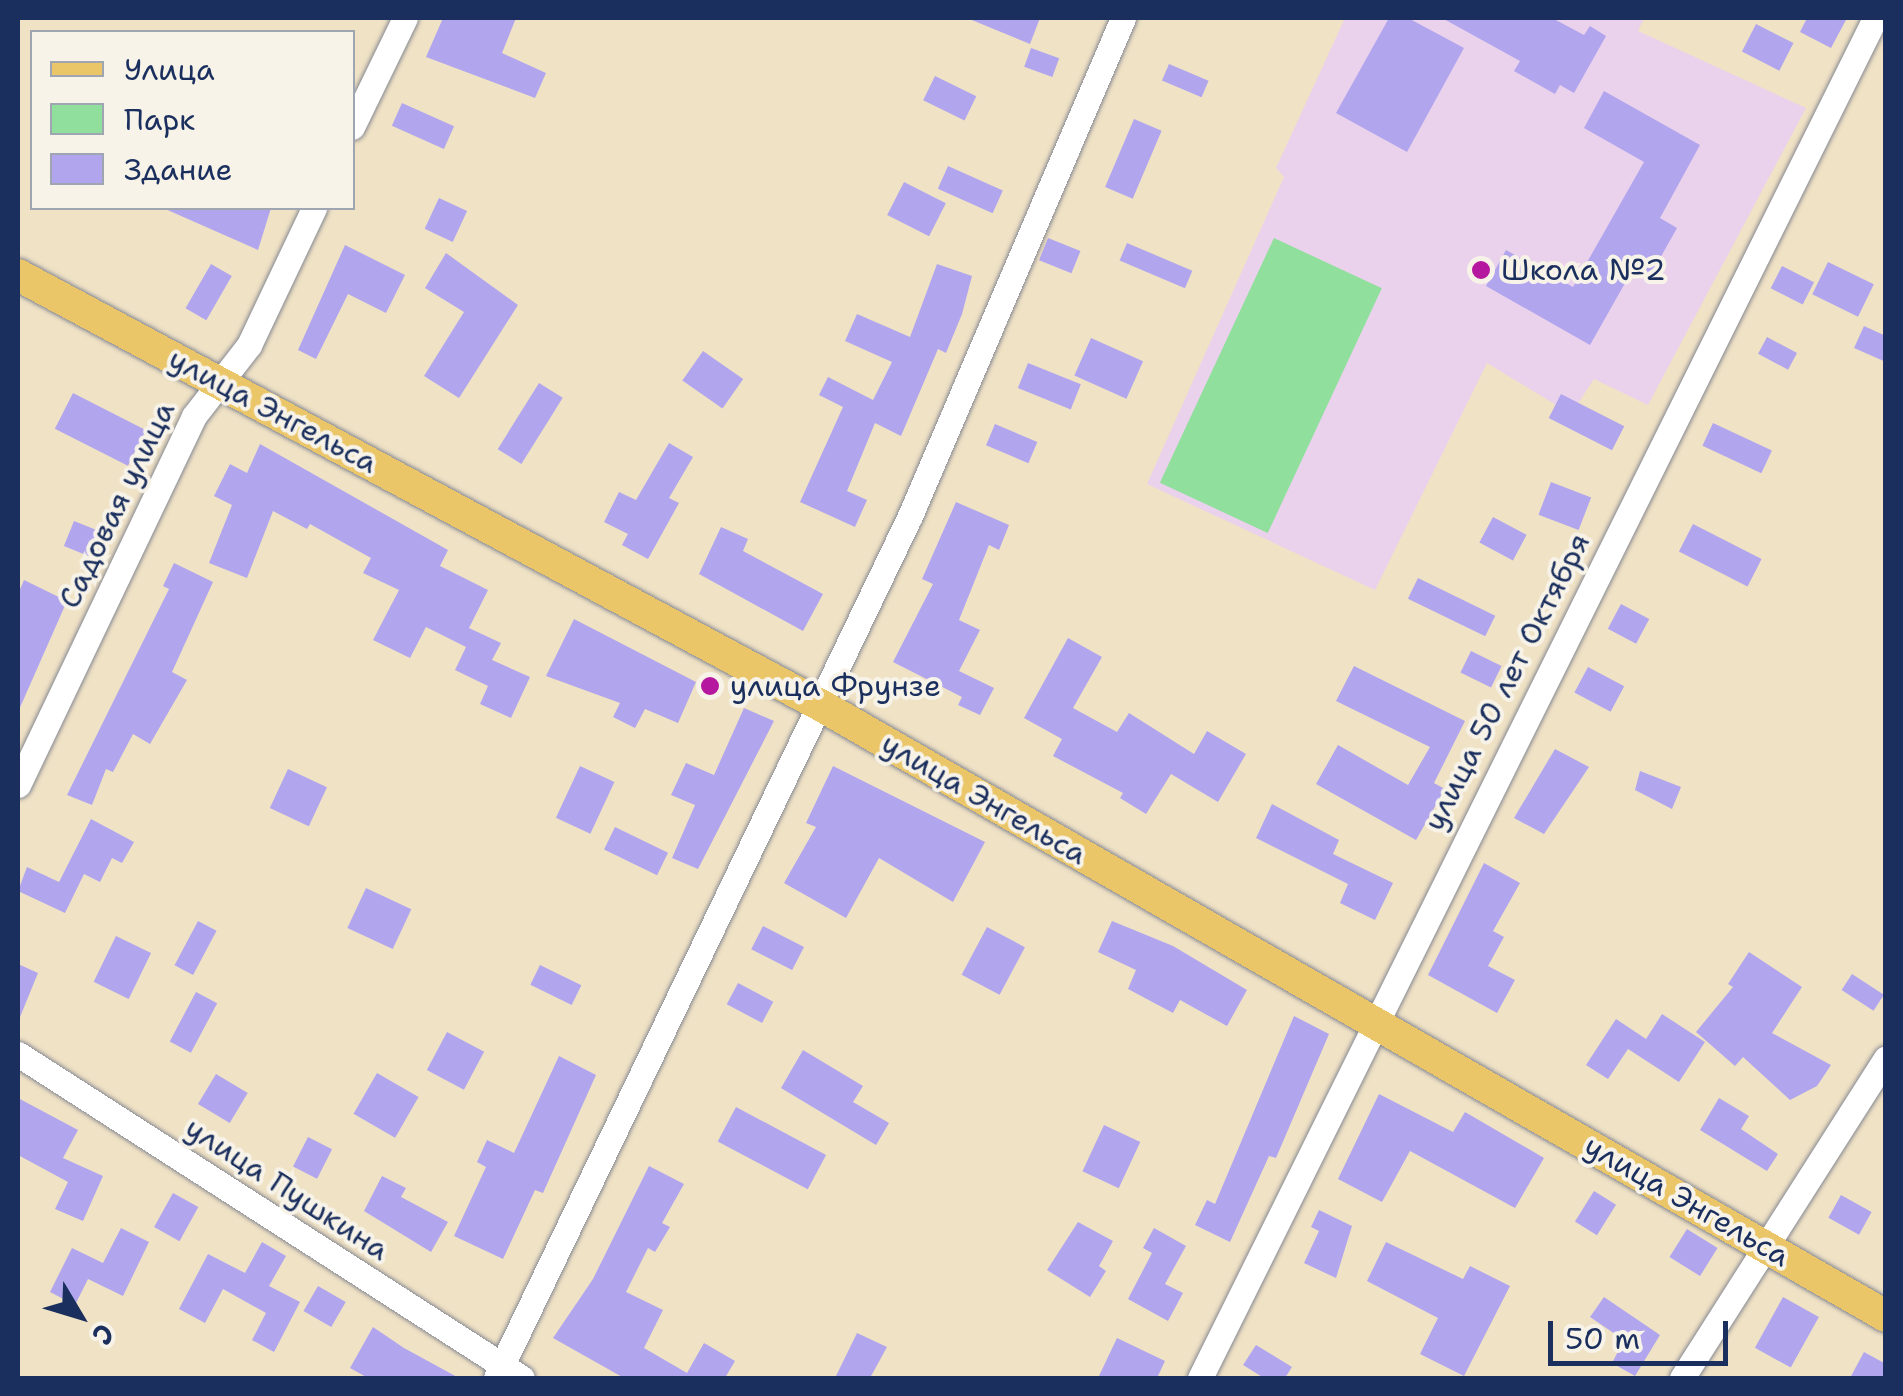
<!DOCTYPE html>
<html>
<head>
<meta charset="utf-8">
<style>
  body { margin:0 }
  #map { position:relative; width:1903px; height:1396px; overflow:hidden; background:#f0e2c5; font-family:"Shantell Sans",sans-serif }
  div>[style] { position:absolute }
  .built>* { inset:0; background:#ead1ec }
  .green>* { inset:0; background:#91df9d; transform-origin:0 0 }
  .building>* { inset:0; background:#b1a6ee; transform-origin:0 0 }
  .roads { filter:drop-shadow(0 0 2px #868892) drop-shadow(0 0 2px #868892) }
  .minor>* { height:25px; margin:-12.5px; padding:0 12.5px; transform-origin:12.5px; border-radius:12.5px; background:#fff }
  .major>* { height:32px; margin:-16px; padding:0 16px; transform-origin:16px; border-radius:16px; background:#ebc669 }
  .dots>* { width:28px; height:28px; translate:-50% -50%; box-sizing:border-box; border:5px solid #f7f3e8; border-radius:50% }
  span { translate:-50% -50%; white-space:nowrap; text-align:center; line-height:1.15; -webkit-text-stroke:8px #f7f3e8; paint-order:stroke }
  .poi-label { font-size:30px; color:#1b2f5e }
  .left { translate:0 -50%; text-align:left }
  .street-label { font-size:30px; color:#1b2f5e }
  .frame { position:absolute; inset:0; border:20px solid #1b2f5e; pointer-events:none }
  .legend { position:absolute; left:30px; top:30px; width:325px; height:180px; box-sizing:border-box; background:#f7f3e8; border:2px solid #9fa5b1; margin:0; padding:12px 18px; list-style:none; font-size:30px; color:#1b2f5e }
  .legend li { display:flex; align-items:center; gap:20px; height:50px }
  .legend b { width:50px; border:2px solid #9fa5b1 }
  .north { position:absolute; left:30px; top:1266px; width:100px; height:100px; -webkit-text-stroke:8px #f7f3e8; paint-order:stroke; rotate:128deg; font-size:28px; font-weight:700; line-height:40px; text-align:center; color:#1b2f5e }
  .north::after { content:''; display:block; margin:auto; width:35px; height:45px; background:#1b2f5e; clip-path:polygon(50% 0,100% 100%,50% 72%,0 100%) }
  .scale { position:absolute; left:1548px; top:1321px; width:180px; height:45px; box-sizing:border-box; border:5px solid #1b2f5e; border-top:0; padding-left:12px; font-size:30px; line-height:35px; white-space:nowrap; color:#1b2f5e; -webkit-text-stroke:8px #f7f3e8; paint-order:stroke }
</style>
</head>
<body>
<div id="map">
  <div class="built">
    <i style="clip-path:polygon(1345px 18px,1644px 18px,1638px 31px,1806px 108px,1648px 405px,1594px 379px,1571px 414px,1487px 363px,1375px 590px,1147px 484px,1284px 177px,1276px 168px)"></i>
  </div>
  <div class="green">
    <i style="left:1274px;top:238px;width:119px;height:270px;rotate:25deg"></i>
  </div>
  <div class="building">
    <i style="clip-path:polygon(443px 18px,516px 18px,502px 53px,546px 73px,535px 98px,426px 57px)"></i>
    <i style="clip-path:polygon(967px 18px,1040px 18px,1030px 44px)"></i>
    <i style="clip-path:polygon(1389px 18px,1408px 18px,1464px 48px,1407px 152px,1336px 113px)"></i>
    <i style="clip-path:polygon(1442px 18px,1552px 18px,1584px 35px,1590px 26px,1606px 36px,1574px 93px,1560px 85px,1555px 94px,1514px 71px,1520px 61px)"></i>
    <i style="clip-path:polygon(1807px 18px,1847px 18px,1831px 48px,1800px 32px)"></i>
    <i style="left:1756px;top:24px;width:42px;height:31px;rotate:27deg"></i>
    <i style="left:1031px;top:48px;width:30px;height:20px;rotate:20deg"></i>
    <i style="left:1169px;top:64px;width:43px;height:18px;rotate:23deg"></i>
    <i style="left:935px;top:76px;width:46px;height:27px;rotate:26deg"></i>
    <i style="clip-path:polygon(1604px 91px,1700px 145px,1660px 218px,1677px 228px,1649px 278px,1633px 269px,1590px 345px,1486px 286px,1506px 250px,1573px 287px,1644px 162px,1584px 128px)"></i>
    <i style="left:402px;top:103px;width:57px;height:25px;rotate:24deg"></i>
    <i style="left:1134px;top:119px;width:30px;height:74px;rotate:23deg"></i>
    <i style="left:948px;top:166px;width:60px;height:25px;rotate:24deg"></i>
    <i style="left:904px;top:182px;width:47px;height:37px;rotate:27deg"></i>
    <i style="left:439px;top:198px;width:31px;height:34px;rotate:25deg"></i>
    <i style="clip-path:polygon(163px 208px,271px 208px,258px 250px)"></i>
    <i style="left:1048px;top:238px;width:35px;height:24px;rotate:22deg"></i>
    <i style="left:1127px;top:243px;width:71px;height:19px;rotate:23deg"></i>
    <i style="clip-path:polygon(345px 245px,405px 275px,386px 313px,348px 294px,316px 359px,298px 350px)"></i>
    <i style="clip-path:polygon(446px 253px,518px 305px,459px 398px,424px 376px,464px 312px,425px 288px)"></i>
    <i style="left:1828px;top:262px;width:51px;height:36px;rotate:26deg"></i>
    <i style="left:211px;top:264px;width:24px;height:51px;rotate:30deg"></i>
    <i style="clip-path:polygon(937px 264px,972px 276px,962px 314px,946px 353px,938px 349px,901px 436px,875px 423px,847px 491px,867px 500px,855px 527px,800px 502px,843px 407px,819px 395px,828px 377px,873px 400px,892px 362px,845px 341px,857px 314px,910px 337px)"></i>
    <i style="left:1782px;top:266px;width:36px;height:25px;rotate:27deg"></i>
    <i style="clip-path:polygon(1864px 326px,1886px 336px,1886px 362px,1854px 348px)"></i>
    <i style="left:1767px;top:337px;width:34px;height:19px;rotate:28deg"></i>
    <i style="left:1091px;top:338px;width:57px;height:41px;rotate:24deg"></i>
    <i style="left:703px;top:351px;width:49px;height:36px;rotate:35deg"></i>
    <i style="left:1028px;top:363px;width:57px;height:27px;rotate:22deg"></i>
    <i style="left:539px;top:383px;width:28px;height:78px;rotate:32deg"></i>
    <i style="left:73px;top:393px;width:82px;height:40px;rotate:27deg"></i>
    <i style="left:1561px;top:394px;width:71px;height:27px;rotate:27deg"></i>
    <i style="left:1713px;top:423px;width:65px;height:25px;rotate:25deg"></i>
    <i style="left:995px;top:424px;width:46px;height:23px;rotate:23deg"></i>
    <i style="clip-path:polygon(669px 443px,693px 457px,669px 498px,679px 503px,648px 559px,622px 545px,628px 534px,604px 522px,619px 492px,636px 500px)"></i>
    <i style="clip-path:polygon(260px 444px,448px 550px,440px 566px,488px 590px,469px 628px,501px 643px,492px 660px,530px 677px,511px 718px,480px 704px,488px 686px,455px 670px,466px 647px,426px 627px,410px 658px,373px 640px,399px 590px,363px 573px,371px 558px,310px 524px,307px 529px,273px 511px,247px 578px,209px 563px,232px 505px,214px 496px,230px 464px,247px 473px)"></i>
    <i style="left:1551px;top:482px;width:43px;height:35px;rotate:21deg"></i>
    <i style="clip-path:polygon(956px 502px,1009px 525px,999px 550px,989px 545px,959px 620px,980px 630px,959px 671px,994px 688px,980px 715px,958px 705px,962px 697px,893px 662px,933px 584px,922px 579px)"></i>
    <i style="left:1493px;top:517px;width:38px;height:29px;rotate:28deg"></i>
    <i style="left:74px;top:521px;width:35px;height:27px;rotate:22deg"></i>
    <i style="left:1693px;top:524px;width:77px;height:31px;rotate:27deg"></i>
    <i style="clip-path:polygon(721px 527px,748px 539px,743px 551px,823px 594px,803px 631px,699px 574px)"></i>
    <i style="clip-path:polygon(174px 563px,213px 582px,172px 672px,187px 680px,150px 744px,133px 734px,113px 772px,106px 769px,92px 805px,67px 795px,169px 589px,163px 586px)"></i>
    <i style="left:1418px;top:578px;width:86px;height:23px;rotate:26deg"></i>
    <i style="clip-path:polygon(24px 580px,67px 601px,18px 712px,18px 594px)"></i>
    <i style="left:1621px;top:604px;width:32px;height:28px;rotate:28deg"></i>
    <i style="clip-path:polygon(574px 619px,696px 682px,678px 723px,645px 709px,635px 728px,613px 717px,620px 703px,546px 676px)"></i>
    <i style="clip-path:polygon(1068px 638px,1102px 657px,1073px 708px,1117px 732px,1129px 713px,1194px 754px,1207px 731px,1246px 754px,1218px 802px,1171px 774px,1146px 814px,1120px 798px,1123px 793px,1053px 756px,1062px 739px,1024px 718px)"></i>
    <i style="left:1471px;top:651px;width:34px;height:24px;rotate:26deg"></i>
    <i style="clip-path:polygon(1354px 666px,1465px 721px,1434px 783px,1445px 789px,1416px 840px,1316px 784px,1338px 745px,1408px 785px,1430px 747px,1336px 701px)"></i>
    <i style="left:1588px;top:667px;width:41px;height:29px;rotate:28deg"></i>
    <i style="clip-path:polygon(744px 708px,774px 721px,698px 869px,672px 858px,695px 805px,671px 795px,686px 763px,714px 775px)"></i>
    <i style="clip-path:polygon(1555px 749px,1589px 767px,1544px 834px,1514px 818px)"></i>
    <i style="left:580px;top:766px;width:38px;height:57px;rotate:25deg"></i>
    <i style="clip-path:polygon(833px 766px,985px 842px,953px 902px,879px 858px,846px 918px,784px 883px,816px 827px,806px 823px)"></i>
    <i style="left:288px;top:769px;width:43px;height:43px;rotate:25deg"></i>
    <i style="clip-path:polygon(1640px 771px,1681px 787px,1672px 809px,1635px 790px)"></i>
    <i style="clip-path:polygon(1272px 804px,1339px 840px,1333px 854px,1393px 883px,1375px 920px,1340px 903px,1348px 884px,1256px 838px)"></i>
    <i style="clip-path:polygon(91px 819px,134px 842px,122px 863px,112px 858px,100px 882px,84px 874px,65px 913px,18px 891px,27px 867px,59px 882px)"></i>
    <i style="left:615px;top:827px;width:59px;height:25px;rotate:26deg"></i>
    <i style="clip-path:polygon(1484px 863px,1520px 883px,1493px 931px,1504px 937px,1488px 966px,1515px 980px,1497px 1013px,1428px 975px)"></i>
    <i style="left:366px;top:888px;width:50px;height:44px;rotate:25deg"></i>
    <i style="left:198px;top:921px;width:21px;height:50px;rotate:28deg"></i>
    <i style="clip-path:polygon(1112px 921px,1173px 946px,1247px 990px,1227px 1026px,1180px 1000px,1173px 1013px,1128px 989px,1136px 970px,1098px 952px)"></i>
    <i style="left:763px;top:926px;width:46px;height:26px;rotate:27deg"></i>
    <i style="left:987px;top:927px;width:43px;height:54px;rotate:28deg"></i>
    <i style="left:116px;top:936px;width:39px;height:51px;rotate:26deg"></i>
    <i style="clip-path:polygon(1749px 952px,1802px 987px,1772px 1033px,1831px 1065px,1817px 1086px,1790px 1100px,1743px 1057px,1735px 1066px,1696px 1032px,1733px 987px,1728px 984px)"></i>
    <i style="clip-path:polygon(18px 964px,38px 973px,18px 1022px)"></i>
    <i style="left:540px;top:965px;width:46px;height:22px;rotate:26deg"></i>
    <i style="left:1852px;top:974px;width:38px;height:19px;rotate:33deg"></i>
    <i style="left:738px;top:983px;width:40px;height:24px;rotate:28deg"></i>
    <i style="left:196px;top:992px;width:24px;height:56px;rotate:28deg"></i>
    <i style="clip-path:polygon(1662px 1014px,1705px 1042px,1679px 1082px,1628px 1049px,1608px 1079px,1586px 1065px,1616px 1019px,1646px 1039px)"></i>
    <i style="clip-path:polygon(1294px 1016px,1329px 1034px,1276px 1158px,1269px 1156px,1230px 1242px,1195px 1225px,1207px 1200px,1215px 1204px)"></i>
    <i style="left:447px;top:1032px;width:42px;height:43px;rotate:28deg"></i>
    <i style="clip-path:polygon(803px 1050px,863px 1086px,853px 1102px,889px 1123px,876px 1145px,781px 1088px)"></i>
    <i style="clip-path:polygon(559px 1056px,596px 1075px,543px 1193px,535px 1190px,503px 1259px,454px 1236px,486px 1167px,477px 1162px,487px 1140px,514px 1153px)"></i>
    <i style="left:377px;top:1073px;width:48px;height:47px;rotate:30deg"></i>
    <i style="left:216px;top:1074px;width:37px;height:35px;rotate:31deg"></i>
    <i style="clip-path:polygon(1379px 1094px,1453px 1132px,1465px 1112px,1544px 1158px,1515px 1208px,1410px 1151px,1382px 1202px,1338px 1179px)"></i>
    <i style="clip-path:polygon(18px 1098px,78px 1130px,63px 1158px,103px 1176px,83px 1221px,55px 1209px,68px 1182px,18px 1155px)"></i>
    <i style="clip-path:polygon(1719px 1098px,1749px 1116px,1741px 1129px,1778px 1154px,1767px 1171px,1700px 1130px)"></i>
    <i style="left:736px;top:1107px;width:102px;height:39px;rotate:28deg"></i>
    <i style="left:1104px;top:1125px;width:40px;height:51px;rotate:25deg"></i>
    <i style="left:308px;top:1137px;width:27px;height:33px;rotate:27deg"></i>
    <i style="clip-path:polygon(649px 1166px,684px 1184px,662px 1223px,670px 1227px,655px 1252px,648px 1248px,626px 1292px,663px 1310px,644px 1348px,687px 1373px,704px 1343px,735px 1361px,725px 1378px,624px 1378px,553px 1338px,593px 1279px)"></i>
    <i style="clip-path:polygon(382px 1176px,406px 1188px,401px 1197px,448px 1222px,431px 1252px,364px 1211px)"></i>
    <i style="left:1594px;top:1191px;width:26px;height:36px;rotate:32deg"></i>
    <i style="left:173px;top:1193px;width:29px;height:39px;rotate:29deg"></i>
    <i style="left:1841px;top:1195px;width:35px;height:26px;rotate:29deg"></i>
    <i style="clip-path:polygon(1319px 1210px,1352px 1226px,1336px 1278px,1304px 1263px,1319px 1231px,1311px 1227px)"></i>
    <i style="clip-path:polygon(1078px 1222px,1113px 1241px,1099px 1266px,1106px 1271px,1090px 1297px,1047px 1270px)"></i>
    <i style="clip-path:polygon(121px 1228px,149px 1242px,123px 1296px,88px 1279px,75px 1305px,50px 1292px,72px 1248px,103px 1263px)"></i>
    <i style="clip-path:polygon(1154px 1228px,1186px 1246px,1165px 1284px,1183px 1293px,1168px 1321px,1128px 1299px,1152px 1253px,1143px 1248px)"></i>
    <i style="left:1687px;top:1229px;width:36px;height:33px;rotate:32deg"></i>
    <i style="clip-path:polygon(262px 1242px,286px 1256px,269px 1286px,300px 1302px,274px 1352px,252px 1340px,266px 1313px,223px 1289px,205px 1323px,179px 1309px,208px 1254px,245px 1273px)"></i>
    <i style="clip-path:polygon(1386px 1242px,1463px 1279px,1470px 1266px,1510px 1286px,1464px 1376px,1420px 1354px,1438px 1318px,1367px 1281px)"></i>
    <i style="left:318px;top:1286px;width:32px;height:29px;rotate:30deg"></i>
    <i style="clip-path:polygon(1604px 1297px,1660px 1335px,1635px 1376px,1612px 1363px,1624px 1340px,1590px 1317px)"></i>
    <i style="left:1783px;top:1297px;width:41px;height:58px;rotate:29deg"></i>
    <i style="clip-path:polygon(373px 1327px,404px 1348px,459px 1378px,368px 1378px,350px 1368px)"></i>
    <i style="clip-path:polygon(857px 1333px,887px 1347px,870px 1378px,835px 1378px)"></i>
    <i style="clip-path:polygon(1117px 1338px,1165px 1361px,1157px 1378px,1098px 1378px)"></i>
    <i style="clip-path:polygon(1256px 1345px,1292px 1367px,1285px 1378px,1264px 1378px,1243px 1365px)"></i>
    <i style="clip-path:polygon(1864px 1352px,1886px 1364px,1886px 1378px,1850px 1378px)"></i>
  </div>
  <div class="roads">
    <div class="minor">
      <i style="left:352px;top:127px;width:121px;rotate:-64.1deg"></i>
      <i style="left:18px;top:785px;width:409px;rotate:-64.5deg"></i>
      <i style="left:194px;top:416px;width:90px;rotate:-52.2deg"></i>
      <i style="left:249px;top:345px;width:152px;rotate:-64.6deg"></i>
      <i style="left:18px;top:1054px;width:599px;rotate:32.74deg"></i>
      <i style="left:496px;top:1378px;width:956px;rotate:-64.35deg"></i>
      <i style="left:910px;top:516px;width:542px;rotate:-66.84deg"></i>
      <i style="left:1200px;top:1378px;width:1518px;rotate:-63.6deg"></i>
      <i style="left:1682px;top:1378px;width:379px;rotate:-57.5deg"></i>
    </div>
    <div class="major">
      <i style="left:18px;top:275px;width:912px;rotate:28.19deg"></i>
      <i style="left:822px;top:706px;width:1226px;rotate:29.83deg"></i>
    </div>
  </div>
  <div class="dots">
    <i style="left:1481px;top:270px;background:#b5179e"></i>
    <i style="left:710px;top:686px;background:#b5179e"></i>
  </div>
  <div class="poi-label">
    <span class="left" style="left:1501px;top:270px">Школа №2</span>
    <span class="left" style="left:730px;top:686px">улица Фрунзе</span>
  </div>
  <div class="street-label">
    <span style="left:273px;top:411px;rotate:28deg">улица Энгельса</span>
    <span style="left:117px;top:505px;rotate:-64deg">Садовая улица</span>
    <span style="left:1507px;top:682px;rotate:-63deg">улица 50 лет Октября</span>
    <span style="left:984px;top:799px;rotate:30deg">улица Энгельса</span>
    <span style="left:287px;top:1189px;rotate:33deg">улица Пушкина</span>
    <span style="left:1687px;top:1201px;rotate:30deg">улица Энгельса</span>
  </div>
  <div class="frame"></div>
  <ul class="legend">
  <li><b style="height:12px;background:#ebc669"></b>Улица</li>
  <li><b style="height:28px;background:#91df9d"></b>Парк</li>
  <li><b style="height:28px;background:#b1a6ee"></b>Здание</li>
  </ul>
  <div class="north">С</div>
  <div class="scale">50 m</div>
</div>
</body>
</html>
